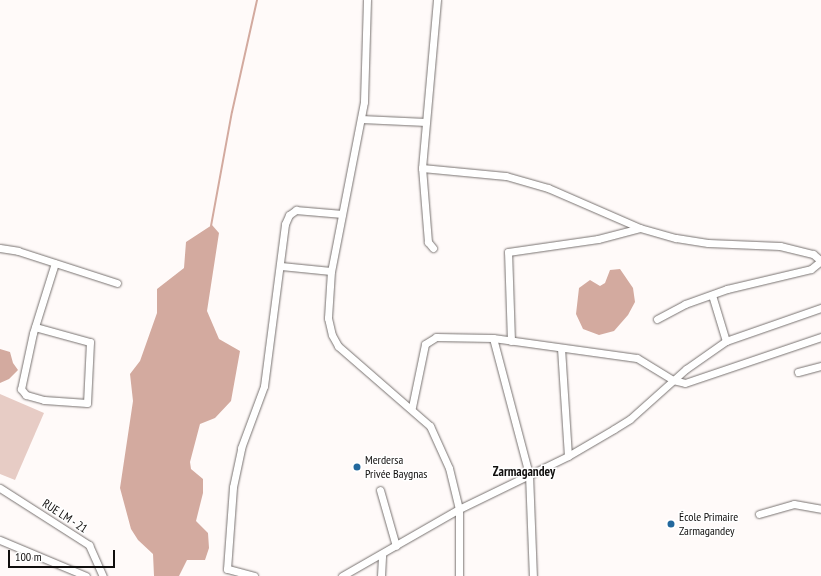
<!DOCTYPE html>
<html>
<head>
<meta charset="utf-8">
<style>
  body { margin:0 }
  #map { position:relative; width:821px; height:576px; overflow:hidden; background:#fffaf9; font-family:"PT Sans Narrow",sans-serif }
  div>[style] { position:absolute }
  .green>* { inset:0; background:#e7ccc5 }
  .water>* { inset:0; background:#d3aa9f }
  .stream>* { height:2px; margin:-1px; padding:0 1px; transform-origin:1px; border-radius:1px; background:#d3aa9f }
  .roads { filter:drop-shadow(0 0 1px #787270) drop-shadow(0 0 1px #787270) }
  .minor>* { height:7px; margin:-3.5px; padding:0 3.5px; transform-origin:3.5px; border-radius:3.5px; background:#fff }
  .dots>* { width:11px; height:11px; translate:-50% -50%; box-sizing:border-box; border:2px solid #fff; border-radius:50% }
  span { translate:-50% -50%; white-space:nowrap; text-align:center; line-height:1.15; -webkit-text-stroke:3px #fff; paint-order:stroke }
  .poi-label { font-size:12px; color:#100e0d }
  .left { translate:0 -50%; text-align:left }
  .street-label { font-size:12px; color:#100e0d }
  .neighbourhood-label { font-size:13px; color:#100e0d; font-weight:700 }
  .scale { position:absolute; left:8px; top:550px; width:107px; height:18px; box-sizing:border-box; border:2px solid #100e0d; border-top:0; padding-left:5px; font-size:12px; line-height:14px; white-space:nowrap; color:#100e0d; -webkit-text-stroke:3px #fff; paint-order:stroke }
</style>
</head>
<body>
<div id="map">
  <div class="green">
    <i style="clip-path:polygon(0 394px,44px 413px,15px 480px,0 474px)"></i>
  </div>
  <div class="water">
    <i style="clip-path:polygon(212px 225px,219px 233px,207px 311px,219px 339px,240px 351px,231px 401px,215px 418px,200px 424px,190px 462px,191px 469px,203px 479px,203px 493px,196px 521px,208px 533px,209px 548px,205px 560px,187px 560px,179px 576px,154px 576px,153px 554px,138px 540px,131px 529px,120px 488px,133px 401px,130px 374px,140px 361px,157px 313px,157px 289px,184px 268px,186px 242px)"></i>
    <i style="clip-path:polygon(620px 269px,633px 288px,635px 302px,628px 315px,614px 331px,599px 335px,583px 329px,576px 314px,579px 288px,590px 280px,600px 286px,605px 283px,610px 270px)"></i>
    <i style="clip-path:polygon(0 349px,10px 352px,13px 363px,18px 370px,9px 379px,0 383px)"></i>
  </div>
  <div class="stream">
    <i style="left:211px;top:226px;width:116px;rotate:-79.6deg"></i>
    <i style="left:232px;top:112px;width:115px;rotate:-77.4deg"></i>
  </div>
  <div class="roads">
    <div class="minor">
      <i style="left:367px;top:0;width:102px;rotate:91.7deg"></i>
      <i style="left:364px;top:102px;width:172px;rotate:101deg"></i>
      <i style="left:331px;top:271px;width:47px;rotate:93.7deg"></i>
      <i style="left:328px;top:318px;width:17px;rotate:77deg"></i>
      <i style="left:332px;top:335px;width:13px;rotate:61deg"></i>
      <i style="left:338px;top:346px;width:122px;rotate:41deg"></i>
      <i style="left:430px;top:426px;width:46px;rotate:65.7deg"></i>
      <i style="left:449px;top:468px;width:42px;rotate:76.3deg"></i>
      <i style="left:459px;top:509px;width:67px;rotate:90deg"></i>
      <i style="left:361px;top:119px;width:65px;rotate:2.6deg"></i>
      <i style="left:422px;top:168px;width:84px;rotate:5.4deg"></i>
      <i style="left:506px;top:176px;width:44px;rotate:15.9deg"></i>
      <i style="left:548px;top:188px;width:100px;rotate:23.5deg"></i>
      <i style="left:640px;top:228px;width:37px;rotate:16deg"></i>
      <i style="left:676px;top:238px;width:32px;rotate:9deg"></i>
      <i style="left:708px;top:243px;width:72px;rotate:2.4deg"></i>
      <i style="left:780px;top:246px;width:34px;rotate:14deg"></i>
      <i style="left:813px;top:254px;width:11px;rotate:41deg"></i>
      <i style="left:0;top:248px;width:18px;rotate:9deg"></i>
      <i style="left:18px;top:251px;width:104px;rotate:17.9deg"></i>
      <i style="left:433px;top:248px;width:8px;rotate:-130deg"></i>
      <i style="left:428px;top:242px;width:74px;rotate:-94.6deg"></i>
      <i style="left:422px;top:168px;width:169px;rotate:-84.9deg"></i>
      <i style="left:281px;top:266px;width:50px;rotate:5.7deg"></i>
      <i style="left:712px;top:295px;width:48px;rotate:73.1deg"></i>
      <i style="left:657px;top:319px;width:32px;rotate:-28deg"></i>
      <i style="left:685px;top:304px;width:45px;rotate:-19.7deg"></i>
      <i style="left:727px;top:289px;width:86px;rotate:-13.4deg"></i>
      <i style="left:811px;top:269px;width:13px;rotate:-39deg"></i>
      <i style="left:35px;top:327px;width:57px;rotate:15.3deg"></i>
      <i style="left:90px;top:342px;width:61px;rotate:92.8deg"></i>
      <i style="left:87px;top:403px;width:43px;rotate:-176deg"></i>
      <i style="left:44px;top:400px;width:19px;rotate:-164deg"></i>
      <i style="left:26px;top:395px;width:8px;rotate:-130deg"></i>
      <i style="left:21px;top:389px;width:57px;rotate:-77.9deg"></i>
      <i style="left:33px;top:333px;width:73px;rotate:-72.6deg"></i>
      <i style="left:493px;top:338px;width:141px;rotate:75.2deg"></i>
      <i style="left:529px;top:474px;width:102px;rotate:87.8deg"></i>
      <i style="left:511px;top:341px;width:89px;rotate:-91.9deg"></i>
      <i style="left:508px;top:252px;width:91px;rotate:-8.2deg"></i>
      <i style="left:598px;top:239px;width:43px;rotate:-14.7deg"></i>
      <i style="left:561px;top:348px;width:108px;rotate:86.3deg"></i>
      <i style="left:798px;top:372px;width:24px;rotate:-15deg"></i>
      <i style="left:412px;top:407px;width:64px;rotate:-78.3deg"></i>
      <i style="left:425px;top:344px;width:13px;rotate:-32deg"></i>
      <i style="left:436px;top:337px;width:57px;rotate:1deg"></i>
      <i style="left:493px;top:338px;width:145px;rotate:7.9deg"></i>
      <i style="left:637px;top:358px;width:42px;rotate:31.4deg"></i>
      <i style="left:673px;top:380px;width:12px;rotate:14deg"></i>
      <i style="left:685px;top:383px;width:144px;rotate:-18.7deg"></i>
      <i style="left:0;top:488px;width:106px;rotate:32.6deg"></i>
      <i style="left:89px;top:545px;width:34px;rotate:66deg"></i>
      <i style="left:380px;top:490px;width:58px;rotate:74.1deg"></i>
      <i style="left:759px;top:514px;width:36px;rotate:-16deg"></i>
      <i style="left:794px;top:504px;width:27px;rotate:10deg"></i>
      <i style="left:0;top:540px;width:93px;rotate:22.7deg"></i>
      <i style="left:254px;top:576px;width:28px;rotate:-165deg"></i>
      <i style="left:227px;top:569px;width:82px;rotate:-85.8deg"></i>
      <i style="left:233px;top:487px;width:40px;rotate:-78deg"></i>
      <i style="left:241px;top:448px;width:66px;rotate:-69.6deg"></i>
      <i style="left:264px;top:386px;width:163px;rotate:-82.6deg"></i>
      <i style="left:285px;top:224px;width:10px;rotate:-66deg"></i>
      <i style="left:289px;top:215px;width:9px;rotate:-36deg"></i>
      <i style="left:296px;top:210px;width:46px;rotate:5deg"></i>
      <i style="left:342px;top:576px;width:135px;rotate:-29.8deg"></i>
      <i style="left:459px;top:509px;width:121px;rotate:-25.9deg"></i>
      <i style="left:568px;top:456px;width:53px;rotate:-30.4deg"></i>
      <i style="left:614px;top:429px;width:19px;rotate:-32deg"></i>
      <i style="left:630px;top:419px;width:75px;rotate:-41.8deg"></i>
      <i style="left:686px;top:369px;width:49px;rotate:-35deg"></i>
      <i style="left:726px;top:341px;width:101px;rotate:-19.2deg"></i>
      <i style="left:381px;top:576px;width:22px;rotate:-87deg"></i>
    </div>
  </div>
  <div class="dots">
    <i style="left:357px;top:467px;background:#23689d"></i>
    <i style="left:671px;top:524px;background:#23689d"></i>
  </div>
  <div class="poi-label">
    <span class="left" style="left:365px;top:467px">Merdersa<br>Privée Baygnas</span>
    <span class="left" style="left:679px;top:524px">École Primaire<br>Zarmagandey</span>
  </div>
  <div class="street-label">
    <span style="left:65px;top:516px;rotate:33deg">RUE LM - 21</span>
  </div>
  <div class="neighbourhood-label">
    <span style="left:524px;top:472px">Zarmagandey</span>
  </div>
  <div class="scale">100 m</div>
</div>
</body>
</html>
